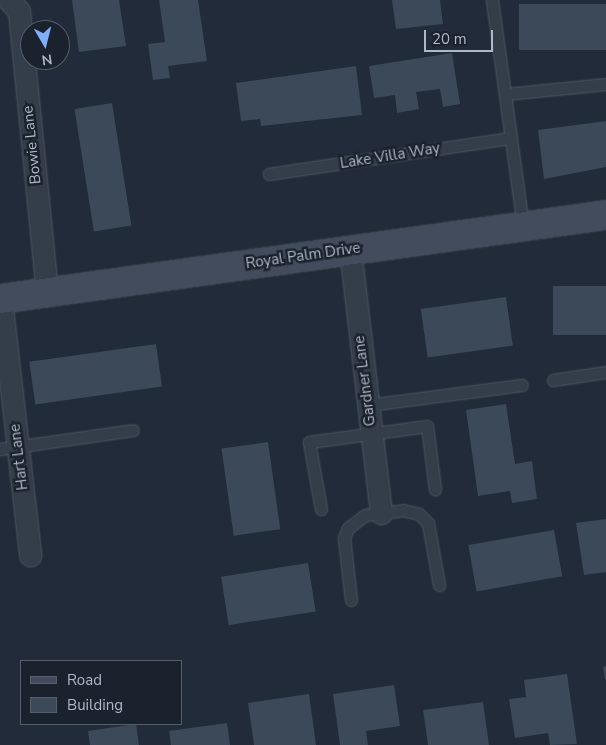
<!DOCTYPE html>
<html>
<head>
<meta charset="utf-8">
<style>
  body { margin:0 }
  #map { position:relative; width:606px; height:745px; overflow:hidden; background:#212b39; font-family:"Nunito Sans",sans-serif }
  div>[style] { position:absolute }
  .building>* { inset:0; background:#3c4959; transform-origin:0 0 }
  .roads { filter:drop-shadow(0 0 1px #4f5864) drop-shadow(0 0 1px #4f5864) }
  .lane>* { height:11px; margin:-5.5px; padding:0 5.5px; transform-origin:5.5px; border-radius:5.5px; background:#343d4a }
  .street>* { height:21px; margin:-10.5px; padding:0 10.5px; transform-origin:10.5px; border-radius:10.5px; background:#343d4a }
  .secondary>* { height:28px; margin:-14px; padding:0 14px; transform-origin:14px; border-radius:14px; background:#424c5d }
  span { translate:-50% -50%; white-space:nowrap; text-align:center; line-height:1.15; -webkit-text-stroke:5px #1a222e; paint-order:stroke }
  .street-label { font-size:15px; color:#afb8c6 }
  .legend { position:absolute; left:20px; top:660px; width:162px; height:65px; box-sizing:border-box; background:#1a222e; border:1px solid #565e6b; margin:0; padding:6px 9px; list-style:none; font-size:15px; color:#afb8c6 }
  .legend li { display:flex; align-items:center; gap:10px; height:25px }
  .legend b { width:25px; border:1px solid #565e6b }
  .north { position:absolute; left:20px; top:20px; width:50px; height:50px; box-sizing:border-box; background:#1a222e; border:1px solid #565e6b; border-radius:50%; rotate:172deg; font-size:14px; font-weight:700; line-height:20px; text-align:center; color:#afb8c6 }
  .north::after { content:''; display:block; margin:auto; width:18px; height:22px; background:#80aefa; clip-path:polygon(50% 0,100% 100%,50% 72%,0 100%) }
  .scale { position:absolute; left:424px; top:30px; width:69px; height:22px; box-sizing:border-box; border:2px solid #afb8c6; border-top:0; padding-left:6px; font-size:15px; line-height:18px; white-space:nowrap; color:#afb8c6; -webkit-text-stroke:4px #1a222e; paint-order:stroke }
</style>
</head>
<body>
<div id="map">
  <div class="building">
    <i style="clip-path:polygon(72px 0,119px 0,126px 46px,79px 52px)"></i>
    <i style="clip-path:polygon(159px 0,198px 0,207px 61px,168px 66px,170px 78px,153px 80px,148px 44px,165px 42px)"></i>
    <i style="clip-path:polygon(392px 0,440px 0,443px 24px,396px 29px)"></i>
    <i style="left:606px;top:4px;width:46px;height:87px;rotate:90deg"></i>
    <i style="clip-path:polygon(452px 53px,460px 104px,443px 107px,440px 89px,416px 92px,419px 109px,397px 113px,395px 95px,374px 98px,369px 66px)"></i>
    <i style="clip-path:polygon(356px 66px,362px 115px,261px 126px,260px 119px,241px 121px,236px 83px)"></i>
    <i style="left:112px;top:103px;width:124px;height:38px;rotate:81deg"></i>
    <i style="clip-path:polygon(606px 121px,606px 167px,544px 179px,538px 130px)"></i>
    <i style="left:606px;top:286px;width:49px;height:53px;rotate:90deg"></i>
    <i style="left:506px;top:297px;width:49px;height:86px;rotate:82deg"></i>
    <i style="left:156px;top:344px;width:43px;height:128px;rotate:82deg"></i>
    <i style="clip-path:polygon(506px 404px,515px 464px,532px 461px,537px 499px,512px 503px,510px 491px,478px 496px,466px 410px)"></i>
    <i style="left:268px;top:442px;width:88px;height:47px;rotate:82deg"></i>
    <i style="clip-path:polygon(606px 519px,606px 572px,584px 575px,576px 523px)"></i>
    <i style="left:554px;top:530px;width:47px;height:87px;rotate:80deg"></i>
    <i style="left:308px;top:563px;width:49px;height:88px;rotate:81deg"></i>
    <i style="clip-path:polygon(606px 666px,606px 679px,605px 679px,603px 667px)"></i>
    <i style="clip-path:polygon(567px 674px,577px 744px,550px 745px,548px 733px,515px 738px,509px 699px,526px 697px,524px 680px)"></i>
    <i style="clip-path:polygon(394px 685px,400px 726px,366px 731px,368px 745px,340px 745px,333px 694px)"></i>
    <i style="clip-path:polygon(309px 694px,316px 745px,254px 745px,248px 703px)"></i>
    <i style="clip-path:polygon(483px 702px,489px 745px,428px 745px,423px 710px)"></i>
    <i style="clip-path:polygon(227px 723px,230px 745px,171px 745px,169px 731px)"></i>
    <i style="clip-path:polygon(136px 724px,139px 745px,90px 745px,88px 731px)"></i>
  </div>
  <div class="roads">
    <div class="lane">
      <i style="left:492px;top:0;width:228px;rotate:82.2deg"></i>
      <i style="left:506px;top:94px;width:100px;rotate:-5.7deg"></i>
      <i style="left:269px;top:174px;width:244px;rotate:-8.5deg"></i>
      <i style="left:553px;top:380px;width:54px;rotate:-8.6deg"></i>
      <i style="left:368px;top:405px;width:155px;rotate:-7.4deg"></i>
      <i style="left:0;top:449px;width:134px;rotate:-8.1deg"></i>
      <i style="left:321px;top:509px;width:68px;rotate:-100.2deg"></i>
      <i style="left:309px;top:442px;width:119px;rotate:-7.7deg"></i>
      <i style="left:427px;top:426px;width:64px;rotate:82.8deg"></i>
      <i style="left:351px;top:600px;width:62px;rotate:-96.4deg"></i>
      <i style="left:344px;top:538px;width:11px;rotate:-68deg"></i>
      <i style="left:348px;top:528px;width:21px;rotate:-37deg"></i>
      <i style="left:365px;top:515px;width:38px;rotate:-7deg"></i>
      <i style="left:403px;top:510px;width:16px;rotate:14deg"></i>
      <i style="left:419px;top:514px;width:13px;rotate:45deg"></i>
      <i style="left:428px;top:523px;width:63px;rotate:79.9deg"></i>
    </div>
    <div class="street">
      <i style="left:9px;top:0;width:15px;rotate:48deg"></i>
      <i style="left:19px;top:11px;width:284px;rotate:84.3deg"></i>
      <i style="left:350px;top:249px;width:266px;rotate:83.3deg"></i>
      <i style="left:1px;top:299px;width:258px;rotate:83.5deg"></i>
    </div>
    <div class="secondary">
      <i style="left:0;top:299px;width:612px;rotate:-7.89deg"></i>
    </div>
  </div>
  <div class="street-label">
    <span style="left:32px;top:145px;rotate:-96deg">Bowie Lane</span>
    <span style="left:390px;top:156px;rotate:-9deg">Lake Villa Way</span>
    <span style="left:303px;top:256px;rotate:-8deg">Royal Palm Drive</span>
    <span style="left:365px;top:381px;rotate:-97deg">Gardner Lane</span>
    <span style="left:19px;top:457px;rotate:-97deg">Hart Lane</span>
  </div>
  <ul class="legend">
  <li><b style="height:6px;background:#424c5d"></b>Road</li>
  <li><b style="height:14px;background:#3c4959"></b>Building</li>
  </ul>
  <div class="north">N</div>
  <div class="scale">20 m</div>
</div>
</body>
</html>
